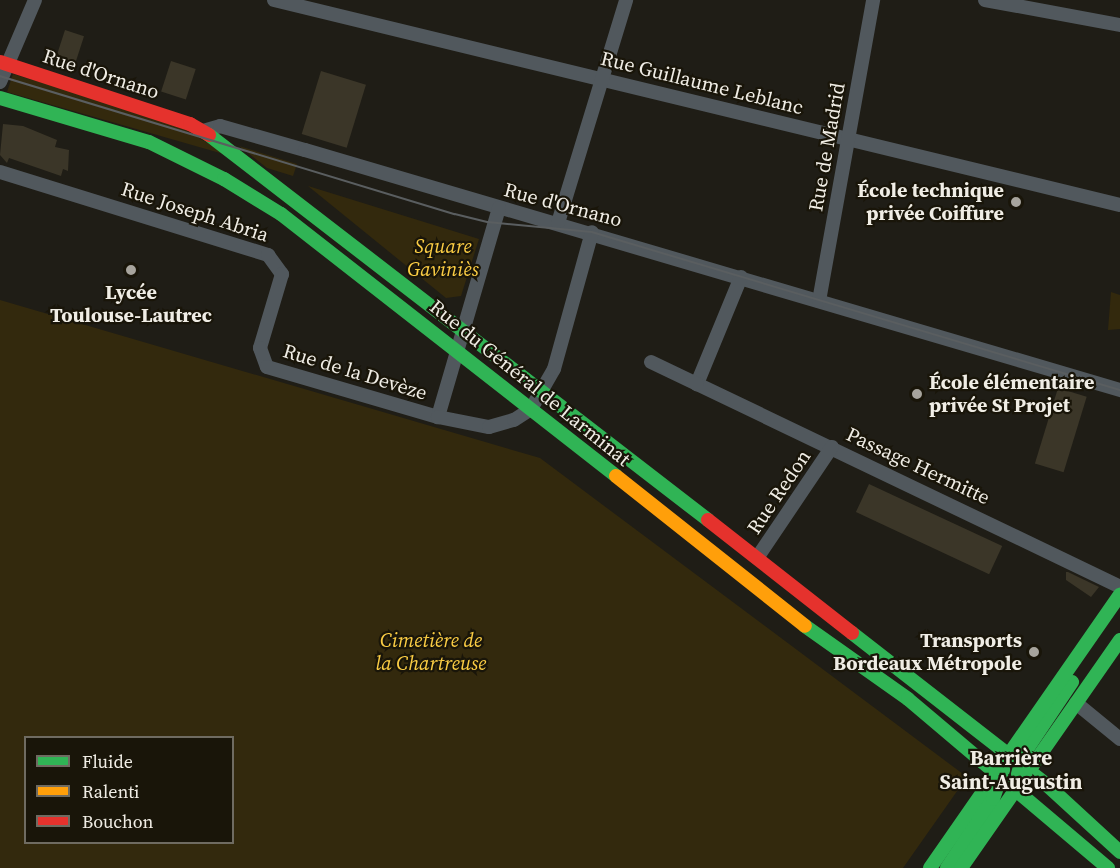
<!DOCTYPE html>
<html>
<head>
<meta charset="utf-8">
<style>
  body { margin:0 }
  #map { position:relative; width:1120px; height:868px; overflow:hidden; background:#1f1d16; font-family:"Source Serif 4",serif }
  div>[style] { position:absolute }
  .green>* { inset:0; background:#33290d }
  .building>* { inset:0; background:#3b3628; transform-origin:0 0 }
  .street>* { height:14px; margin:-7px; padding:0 7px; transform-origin:7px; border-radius:7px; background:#51585d }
  .fast>* { height:14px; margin:-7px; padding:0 7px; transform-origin:7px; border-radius:7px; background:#30b455 }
  .slow>* { height:14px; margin:-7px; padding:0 7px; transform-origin:7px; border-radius:7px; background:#ff9f0a }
  .jam>* { height:14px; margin:-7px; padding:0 7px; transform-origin:7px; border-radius:7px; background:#e5322d }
  .tram>* { height:1.5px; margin:-0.75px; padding:0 0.75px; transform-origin:0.75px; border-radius:0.75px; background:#5a5e60 }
  .dots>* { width:16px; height:16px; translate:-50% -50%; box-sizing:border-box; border:3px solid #191509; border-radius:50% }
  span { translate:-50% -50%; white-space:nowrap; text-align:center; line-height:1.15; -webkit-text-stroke:4.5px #191509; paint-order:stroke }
  .street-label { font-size:20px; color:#f0ede5 }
  .poi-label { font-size:20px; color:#f0ede5; font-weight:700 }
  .right { translate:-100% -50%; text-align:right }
  .left { translate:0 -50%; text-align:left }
  .park-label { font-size:20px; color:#fbcd44; font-style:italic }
  .neighbourhood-label { font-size:21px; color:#f0ede5; font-weight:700 }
  .legend { position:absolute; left:24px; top:736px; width:210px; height:108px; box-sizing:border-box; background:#191509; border:2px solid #6f6b61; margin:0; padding:8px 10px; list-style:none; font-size:18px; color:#f0ede5 }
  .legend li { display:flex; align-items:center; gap:12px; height:30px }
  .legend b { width:30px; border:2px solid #6f6b61 }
</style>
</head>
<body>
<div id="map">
  <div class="green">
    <i style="clip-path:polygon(13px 74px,173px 122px,227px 155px,7px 92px)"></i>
    <i style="clip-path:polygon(239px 146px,297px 164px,293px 176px,267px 168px)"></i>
    <i style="clip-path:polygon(308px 186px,479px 239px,461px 296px,446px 298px)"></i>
    <i style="clip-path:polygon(1111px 292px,1120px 295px,1120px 329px,1108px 330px)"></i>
    <i style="clip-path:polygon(evenodd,0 300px,540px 458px,967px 777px,903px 868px,0 868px,0 300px,26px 738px,232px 738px,232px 842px,26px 842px,26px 738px)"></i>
  </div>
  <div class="building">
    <i style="left:65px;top:30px;width:20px;height:31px;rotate:18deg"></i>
    <i style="left:171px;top:61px;width:26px;height:32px;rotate:18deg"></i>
    <i style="left:321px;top:71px;width:47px;height:66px;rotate:17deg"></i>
    <i style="clip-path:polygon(3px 124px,23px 126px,57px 140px,55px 147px,69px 150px,68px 171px,63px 169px,61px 176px,9px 158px,7px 163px,0 155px)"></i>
    <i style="left:1058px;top:388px;width:30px;height:79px;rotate:17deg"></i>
    <i style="left:869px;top:484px;width:147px;height:31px;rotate:25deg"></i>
    <i style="clip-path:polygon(1066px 572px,1068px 572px,1099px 587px,1091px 597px,1066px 580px)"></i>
  </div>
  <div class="street">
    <i style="left:274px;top:0;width:870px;rotate:13.62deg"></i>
    <i style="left:985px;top:0;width:137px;rotate:10.5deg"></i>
    <i style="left:0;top:82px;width:89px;rotate:-66.9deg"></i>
    <i style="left:203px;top:131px;width:18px;rotate:-16deg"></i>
    <i style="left:220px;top:126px;width:88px;rotate:15.8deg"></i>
    <i style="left:305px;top:150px;width:850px;rotate:16.41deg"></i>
    <i style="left:0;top:172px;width:281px;rotate:17.2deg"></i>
    <i style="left:268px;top:255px;width:24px;rotate:54deg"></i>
    <i style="left:282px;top:274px;width:77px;rotate:106.6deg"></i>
    <i style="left:260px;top:348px;width:20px;rotate:70deg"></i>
    <i style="left:267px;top:367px;width:178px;rotate:16.3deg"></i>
    <i style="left:499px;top:208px;width:218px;rotate:106.3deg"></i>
    <i style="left:438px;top:417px;width:52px;rotate:11.1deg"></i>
    <i style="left:489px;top:427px;width:26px;rotate:-16deg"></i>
    <i style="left:514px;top:420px;width:20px;rotate:-33deg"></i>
    <i style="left:531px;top:409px;width:46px;rotate:-60.1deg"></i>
    <i style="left:554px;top:369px;width:142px;rotate:-74.5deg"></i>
    <i style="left:558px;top:223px;width:233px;rotate:-73deg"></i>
    <i style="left:741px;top:277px;width:116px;rotate:112.4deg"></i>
    <i style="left:697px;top:384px;width:469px;rotate:25.6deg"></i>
    <i style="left:819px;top:301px;width:306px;rotate:-79.8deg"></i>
    <i style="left:651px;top:362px;width:51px;rotate:25.6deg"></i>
    <i style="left:757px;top:558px;width:134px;rotate:-56deg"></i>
    <i style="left:1076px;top:703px;width:57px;rotate:39.3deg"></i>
  </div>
  <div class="fast">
    <i style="left:0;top:98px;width:155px;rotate:16.5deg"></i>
    <i style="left:149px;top:142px;width:84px;rotate:26.3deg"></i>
    <i style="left:224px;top:179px;width:67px;rotate:31.6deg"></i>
    <i style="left:281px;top:214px;width:425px;rotate:38deg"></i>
    <i style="left:209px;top:135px;width:630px;rotate:37.65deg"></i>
    <i style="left:805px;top:626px;width:126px;rotate:35.3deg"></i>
    <i style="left:908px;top:699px;width:262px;rotate:40.2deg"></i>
    <i style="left:852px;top:633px;width:247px;rotate:37.9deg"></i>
    <i style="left:1047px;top:785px;width:99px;rotate:42.5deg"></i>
    <i style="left:1018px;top:774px;width:20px;rotate:-75deg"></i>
    <i style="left:1023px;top:755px;width:88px;rotate:-56.1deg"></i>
    <i style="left:930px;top:868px;width:333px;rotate:-55.2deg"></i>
    <i style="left:947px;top:868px;width:83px;rotate:-56.3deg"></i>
    <i style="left:993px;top:799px;width:31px;rotate:-71deg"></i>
    <i style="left:961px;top:868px;width:278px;rotate:-55.1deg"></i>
  </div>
  <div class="slow">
    <i style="left:616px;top:476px;width:241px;rotate:38.4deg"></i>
  </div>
  <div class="jam">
    <i style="left:0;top:62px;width:200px;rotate:18.1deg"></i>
    <i style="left:190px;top:124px;width:22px;rotate:30deg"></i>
    <i style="left:708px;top:520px;width:183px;rotate:38.1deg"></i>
  </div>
  <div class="tram">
    <i style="left:0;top:76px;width:475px;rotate:16.9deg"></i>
    <i style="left:455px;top:214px;width:34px;rotate:14deg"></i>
    <i style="left:488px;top:222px;width:104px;rotate:5.5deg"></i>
    <i style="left:592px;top:232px;width:551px;rotate:16.66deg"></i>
  </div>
  <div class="dots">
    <i style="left:1016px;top:202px;background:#a7a49d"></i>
    <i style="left:131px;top:270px;background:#a7a49d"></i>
    <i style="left:917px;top:394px;background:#a7a49d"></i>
    <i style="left:1034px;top:652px;background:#a7a49d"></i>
  </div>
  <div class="street-label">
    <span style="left:101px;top:74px;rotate:18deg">Rue d'Ornano</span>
    <span style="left:702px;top:83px;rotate:14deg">Rue Guillaume Leblanc</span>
    <span style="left:827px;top:147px;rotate:-80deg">Rue de Madrid</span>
    <span style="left:563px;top:205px;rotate:15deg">Rue d'Ornano</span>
    <span style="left:195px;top:212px;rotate:18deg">Rue Joseph Abria</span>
    <span style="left:355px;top:372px;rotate:17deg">Rue de la Devèze</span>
    <span style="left:530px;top:383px;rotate:39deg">Rue du Général de Larminat</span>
    <span style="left:918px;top:466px;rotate:25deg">Passage Hermitte</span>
    <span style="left:779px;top:492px;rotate:-56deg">Rue Redon</span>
  </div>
  <div class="poi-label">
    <span class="right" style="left:1004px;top:202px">École technique<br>privée Coiffure</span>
    <span style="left:131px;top:304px">Lycée<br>Toulouse-Lautrec</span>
    <span class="left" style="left:929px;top:394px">École élémentaire<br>privée St Projet</span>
    <span class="right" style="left:1022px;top:652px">Transports<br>Bordeaux Métropole</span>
  </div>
  <div class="park-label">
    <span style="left:443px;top:258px">Square<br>Gaviniès</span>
    <span style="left:431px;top:652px">Cimetière de<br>la Chartreuse</span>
  </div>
  <div class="neighbourhood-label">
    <span style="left:1011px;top:770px">Barrière<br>Saint-Augustin</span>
  </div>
  <ul class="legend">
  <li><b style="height:8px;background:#30b455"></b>Fluide</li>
  <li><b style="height:8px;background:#ff9f0a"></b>Ralenti</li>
  <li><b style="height:8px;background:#e5322d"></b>Bouchon</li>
  </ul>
</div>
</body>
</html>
